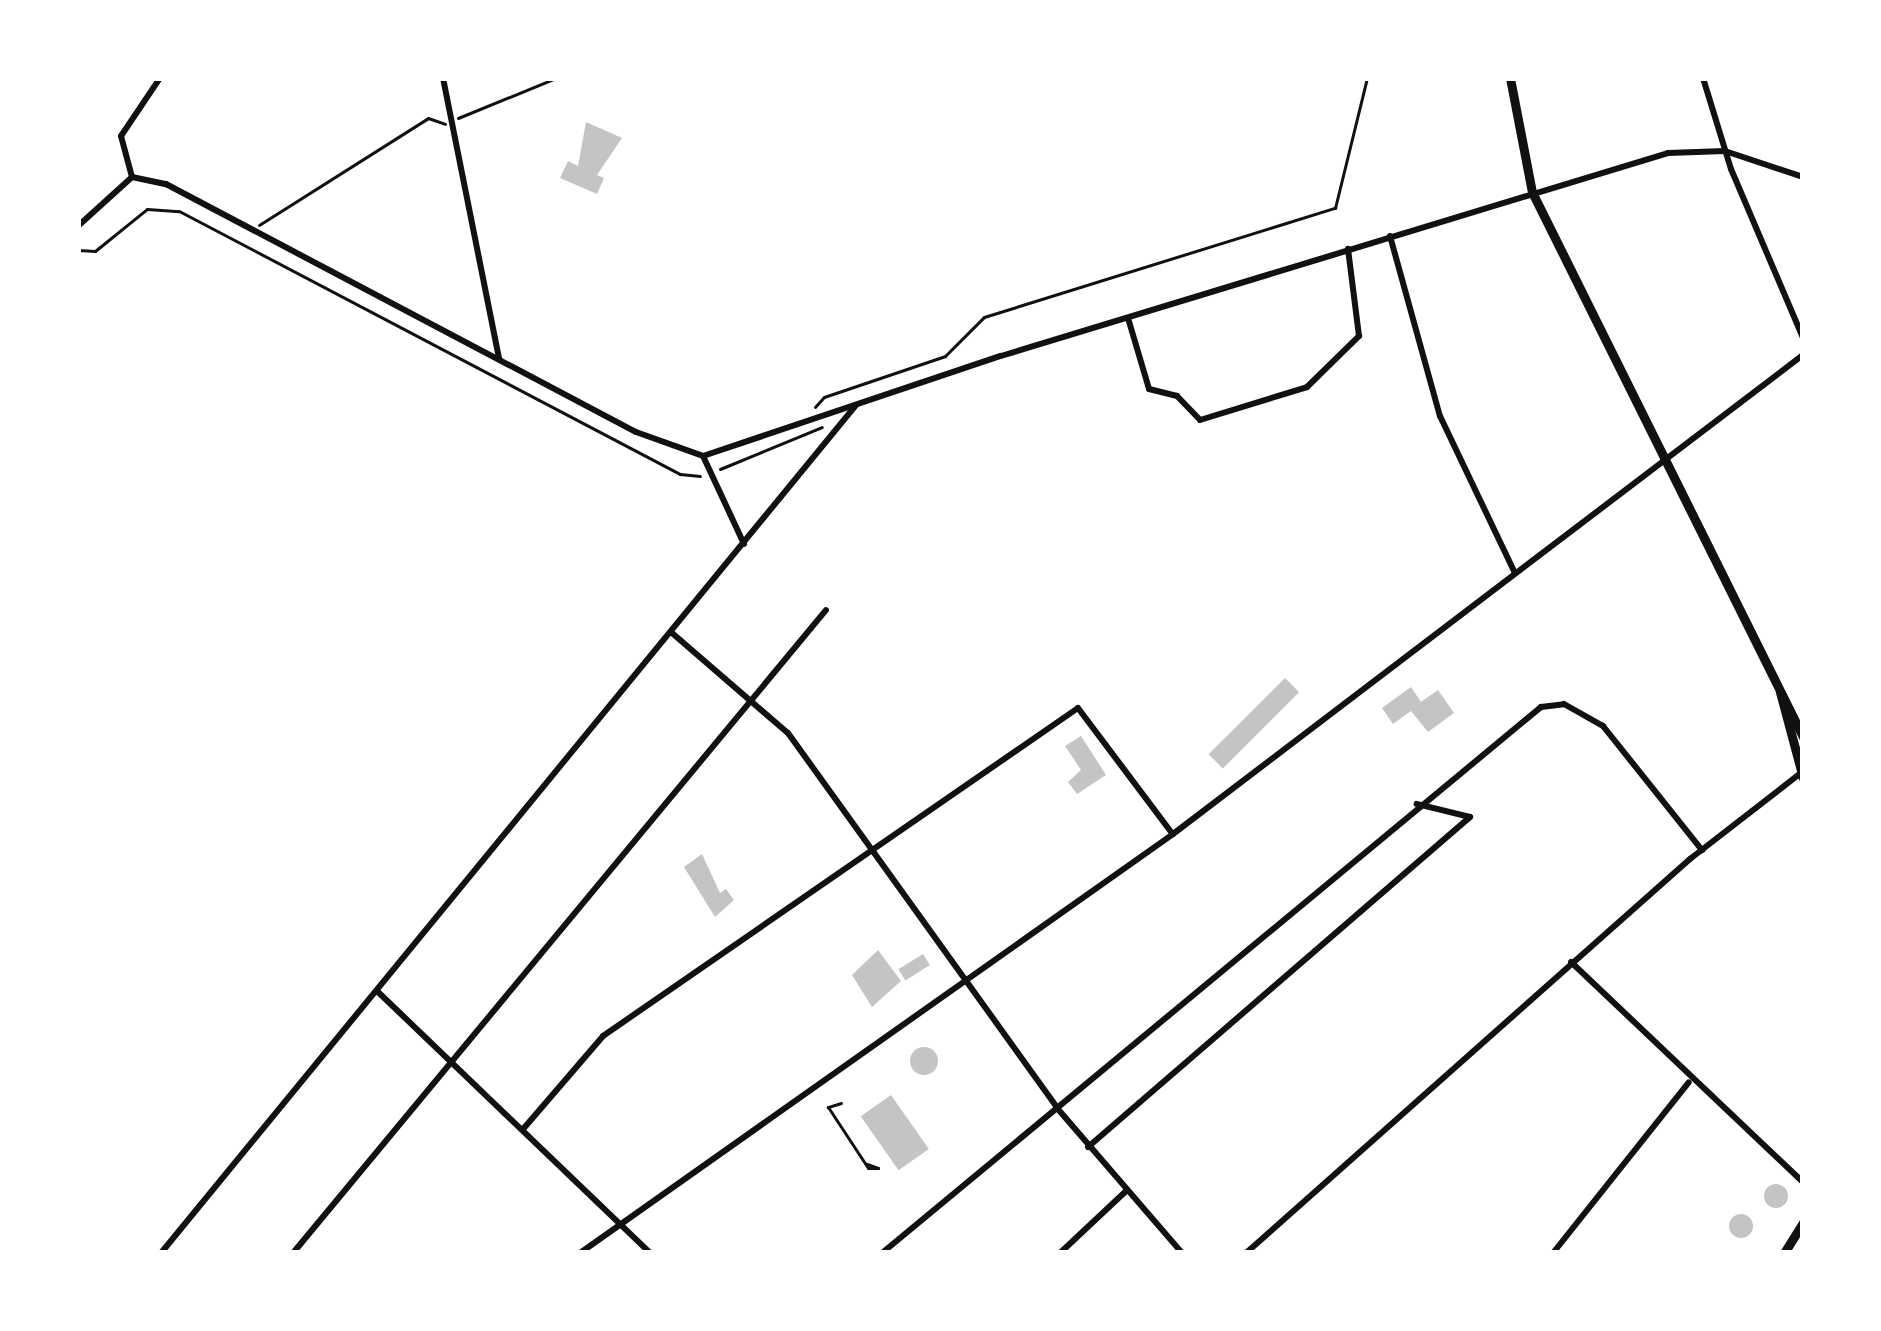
<!DOCTYPE html>
<html>
<head>
<meta charset="utf-8">
<style>
  body { margin:0 }
  #map { position:relative; width:1881px; height:1331px; overflow:hidden; background:#fff; font-family:"Alegreya Sans",sans-serif }
  div>[style] { position:absolute }
  .building>* { inset:0; background:#c4c4c4; transform-origin:0 0 }
  .round { border-radius:50% }
  .path>* { height:3px; margin:-1.5px; padding:0 1.5px; transform-origin:1.5px; border-radius:1.5px; background:#111 }
  .minor>* { height:6px; margin:-3px; padding:0 3px; transform-origin:3px; border-radius:3px; background:#111 }
  .tertiary>* { height:9px; margin:-4.5px; padding:0 4.5px; transform-origin:4.5px; border-radius:4.5px; background:#111 }
  .secondary>* { height:9px; margin:-4.5px; padding:0 4.5px; transform-origin:4.5px; border-radius:4.5px; background:#111 }
  span { translate:-50% -50%; white-space:nowrap; text-align:center; line-height:1.15; -webkit-text-stroke:9px #fff; paint-order:stroke }
  .frame { position:absolute; inset:0; border:81px solid #fff; pointer-events:none }
</style>
</head>
<body>
<div id="map">
  <div class="building">
    <i style="clip-path:polygon(586px 122px,622px 138px,597px 175px,604px 178px,597px 194px,560px 178px,568px 161px,578px 166px)"></i>
    <i style="left:1285px;top:678px;width:20px;height:108px;rotate:45deg"></i>
    <i style="clip-path:polygon(1411px 687px,1421px 702px,1438px 690px,1454px 713px,1428px 732px,1411px 711px,1393px 724px,1382px 708px)"></i>
    <i style="clip-path:polygon(1081px 736px,1106px 775px,1077px 794px,1068px 782px,1081px 770px,1065px 746px)"></i>
    <i style="clip-path:polygon(702px 854px,720px 893px,726px 889px,734px 900px,715px 917px,684px 867px)"></i>
    <i style="clip-path:polygon(878px 950px,901px 981px,872px 1007px,852px 975px)"></i>
    <i style="left:923px;top:954px;width:13px;height:29px;rotate:58deg"></i>
    <i class="round" style="left:910px;top:1047px;width:28px;height:28px"></i>
    <i style="left:891px;top:1095px;width:66px;height:37px;rotate:55deg"></i>
    <i class="round" style="left:1764px;top:1184px;width:24px;height:24px"></i>
    <i class="round" style="left:1729px;top:1214px;width:24px;height:24px"></i>
  </div>
  <div class="path">
    <i style="left:458px;top:118px;width:106px;rotate:-22.2deg"></i>
    <i style="left:259px;top:225px;width:200px;rotate:-32.3deg"></i>
    <i style="left:428px;top:118px;width:18px;rotate:19deg"></i>
    <i style="left:78px;top:250px;width:17px;rotate:3deg"></i>
    <i style="left:95px;top:251px;width:67px;rotate:-38.9deg"></i>
    <i style="left:147px;top:209px;width:32px;rotate:4deg"></i>
    <i style="left:179px;top:211px;width:566px;rotate:27.7deg"></i>
    <i style="left:680px;top:474px;width:20px;rotate:6deg"></i>
    <i style="left:815px;top:407px;width:13px;rotate:-48deg"></i>
    <i style="left:824px;top:397px;width:128px;rotate:-18.7deg"></i>
    <i style="left:945px;top:356px;width:55px;rotate:-45deg"></i>
    <i style="left:984px;top:317px;width:368px;rotate:-17.3deg"></i>
    <i style="left:1335px;top:208px;width:134px;rotate:-76.2deg"></i>
    <i style="left:720px;top:469px;width:110px;rotate:-22.4deg"></i>
    <i style="left:841px;top:1103px;width:14px;rotate:163deg"></i>
    <i style="left:828px;top:1107px;width:73px;rotate:56.7deg"></i>
    <i style="left:868px;top:1168px;width:10px"></i>
    <i style="left:878px;top:1168px;width:12px;rotate:-160deg"></i>
  </div>
  <div class="minor">
    <i style="left:443px;top:78px;width:287px;rotate:78.7deg"></i>
    <i style="left:1703px;top:78px;width:95px;rotate:72.9deg"></i>
    <i style="left:1731px;top:169px;width:184px;rotate:66.9deg"></i>
    <i style="left:132px;top:177px;width:35px;rotate:12deg"></i>
    <i style="left:166px;top:184px;width:531px;rotate:27.82deg"></i>
    <i style="left:636px;top:432px;width:71px;rotate:19.7deg"></i>
    <i style="left:703px;top:456px;width:314px;rotate:-18.6deg"></i>
    <i style="left:1001px;top:356px;width:697px;rotate:-16.93deg"></i>
    <i style="left:1668px;top:153px;width:57px;rotate:-2deg"></i>
    <i style="left:1725px;top:151px;width:82px;rotate:18.4deg"></i>
    <i style="left:132px;top:177px;width:42px;rotate:-105deg"></i>
    <i style="left:121px;top:136px;width:70px;rotate:-56.1deg"></i>
    <i style="left:78px;top:226px;width:73px;rotate:-42.2deg"></i>
    <i style="left:1390px;top:236px;width:187px;rotate:74.5deg"></i>
    <i style="left:1440px;top:416px;width:174px;rotate:64.5deg"></i>
    <i style="left:1128px;top:318px;width:74px;rotate:73.5deg"></i>
    <i style="left:1149px;top:389px;width:29px;rotate:14deg"></i>
    <i style="left:1177px;top:396px;width:33px;rotate:46deg"></i>
    <i style="left:1200px;top:420px;width:112px;rotate:-17.1deg"></i>
    <i style="left:1307px;top:387px;width:73px;rotate:-44.4deg"></i>
    <i style="left:1359px;top:336px;width:88px;rotate:-97.2deg"></i>
    <i style="left:703px;top:456px;width:97px;rotate:65deg"></i>
    <i style="left:672px;top:633px;width:153px;rotate:40.8deg"></i>
    <i style="left:788px;top:733px;width:462px;rotate:54.3deg"></i>
    <i style="left:1057px;top:1108px;width:191px;rotate:49.2deg"></i>
    <i style="left:1571px;top:962px;width:320px;rotate:43.5deg"></i>
    <i style="left:377px;top:991px;width:378px;rotate:43.8deg"></i>
    <i style="left:524px;top:1128px;width:121px;rotate:-49.3deg"></i>
    <i style="left:603px;top:1036px;width:577px;rotate:-34.63deg"></i>
    <i style="left:1078px;top:708px;width:156px;rotate:53.1deg"></i>
    <i style="left:1088px;top:1147px;width:505px;rotate:-40.82deg"></i>
    <i style="left:1470px;top:817px;width:55px;rotate:-166.2deg"></i>
    <i style="left:161px;top:1253px;width:1096px;rotate:-50.66deg"></i>
    <i style="left:293px;top:1253px;width:835px;rotate:-50.34deg"></i>
    <i style="left:580px;top:1253px;width:726px;rotate:-35.24deg"></i>
    <i style="left:1173px;top:834px;width:791px;rotate:-37.25deg"></i>
    <i style="left:882px;top:1253px;width:856px;rotate:-39.64deg"></i>
    <i style="left:1541px;top:707px;width:23px;rotate:-7deg"></i>
    <i style="left:1564px;top:704px;width:45px;rotate:29.4deg"></i>
    <i style="left:1603px;top:726px;width:159px;rotate:51.4deg"></i>
    <i style="left:1060px;top:1253px;width:91px;rotate:-43.2deg"></i>
    <i style="left:1246px;top:1253px;width:594px;rotate:-41.59deg"></i>
    <i style="left:1690px;top:859px;width:140px;rotate:-37.8deg"></i>
    <i style="left:1553px;top:1253px;width:218px;rotate:-51.5deg"></i>
  </div>
  <div class="tertiary">
    <i style="left:1784px;top:1253px;width:36px;rotate:-58deg"></i>
  </div>
  <div class="secondary">
    <i style="left:1510px;top:78px;width:116px;rotate:79.1deg"></i>
    <i style="left:1532px;top:192px;width:609px;rotate:63.56deg"></i>
    <i style="left:1780px;top:692px;width:89px;rotate:75deg"></i>
  </div>
  <div class="frame"></div>
</div>
</body>
</html>
